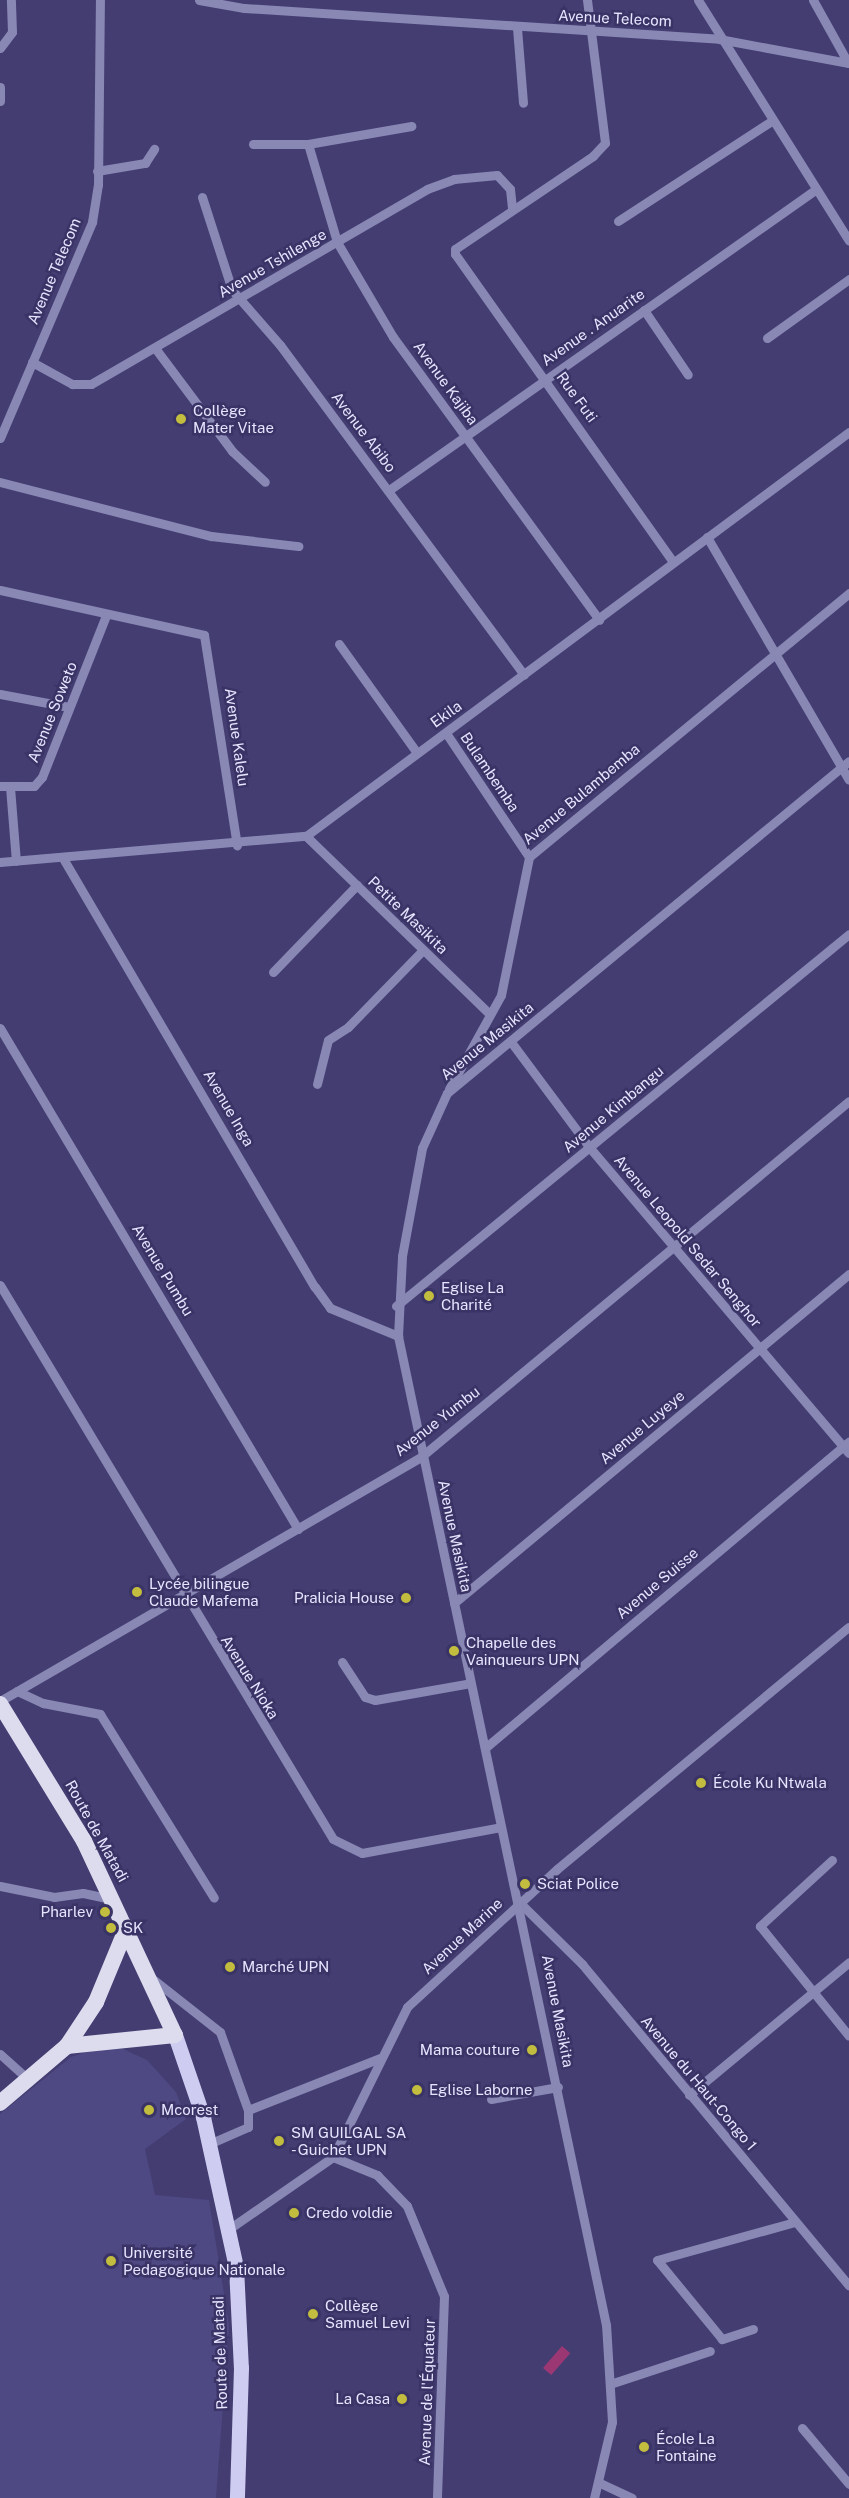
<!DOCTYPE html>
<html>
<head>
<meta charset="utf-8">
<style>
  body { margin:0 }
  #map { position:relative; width:849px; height:2498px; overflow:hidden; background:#433d72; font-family:"Public Sans",sans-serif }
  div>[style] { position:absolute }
  .built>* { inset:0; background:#4e4883 }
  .water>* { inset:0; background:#9b3874; transform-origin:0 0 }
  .minor>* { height:9px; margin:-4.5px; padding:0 4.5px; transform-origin:4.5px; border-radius:4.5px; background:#8987b3 }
  .primary>* { height:15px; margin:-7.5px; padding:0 7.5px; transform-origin:7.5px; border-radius:7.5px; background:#cecdf1 }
  .trunk>* { height:16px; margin:-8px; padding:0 8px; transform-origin:8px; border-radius:8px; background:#dddcee }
  .dots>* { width:16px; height:16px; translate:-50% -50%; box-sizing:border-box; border:3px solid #393366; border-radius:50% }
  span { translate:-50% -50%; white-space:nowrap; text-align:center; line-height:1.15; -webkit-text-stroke:5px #393366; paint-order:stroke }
  .street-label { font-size:15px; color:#e6e5ff }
  .poi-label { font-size:15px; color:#e6e5ff }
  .left { translate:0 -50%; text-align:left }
  .right { translate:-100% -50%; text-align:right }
</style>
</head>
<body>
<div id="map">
  <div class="built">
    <i style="clip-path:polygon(97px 2048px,123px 2049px,147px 2060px,176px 2092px,186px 2119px,145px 2149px,155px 2195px,209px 2200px,229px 2325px,216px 2498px,0 2498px,0 2114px,71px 2057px)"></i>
  </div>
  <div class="water">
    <i style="left:562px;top:2346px;width:11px;height:29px;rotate:41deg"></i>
  </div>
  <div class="minor">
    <i style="left:199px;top:0;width:46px;rotate:10.1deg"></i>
    <i style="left:244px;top:8px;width:476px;rotate:3.7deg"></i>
    <i style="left:719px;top:39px;width:132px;rotate:10.5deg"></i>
    <i style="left:587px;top:0;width:144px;rotate:82.8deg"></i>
    <i style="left:605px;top:143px;width:18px;rotate:133deg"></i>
    <i style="left:593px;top:156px;width:166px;rotate:146deg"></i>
    <i style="left:455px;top:249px;width:5px;rotate:90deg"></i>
    <i style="left:455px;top:254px;width:377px;rotate:54.7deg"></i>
    <i style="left:698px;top:0;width:284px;rotate:57.9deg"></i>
    <i style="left:813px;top:0;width:72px;rotate:60.9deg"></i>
    <i style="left:517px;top:28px;width:75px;rotate:85.4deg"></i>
    <i style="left:0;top:48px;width:20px;rotate:-53deg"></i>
    <i style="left:12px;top:32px;width:32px;rotate:-92deg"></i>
    <i style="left:0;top:87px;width:14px;rotate:90deg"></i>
    <i style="left:253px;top:144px;width:55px"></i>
    <i style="left:308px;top:144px;width:105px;rotate:-9.9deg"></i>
    <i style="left:308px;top:144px;width:102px;rotate:73.5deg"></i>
    <i style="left:337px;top:242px;width:110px;rotate:59.5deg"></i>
    <i style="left:393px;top:337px;width:350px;rotate:53.9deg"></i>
    <i style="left:97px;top:171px;width:49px;rotate:-9.5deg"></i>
    <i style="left:145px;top:163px;width:17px;rotate:-57deg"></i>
    <i style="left:202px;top:197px;width:98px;rotate:72.1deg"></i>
    <i style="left:232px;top:290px;width:73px;rotate:48.9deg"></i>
    <i style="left:280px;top:345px;width:410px;rotate:53.5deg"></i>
    <i style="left:618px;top:221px;width:181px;rotate:-33.1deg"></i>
    <i style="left:644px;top:310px;width:78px;rotate:55.9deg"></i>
    <i style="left:767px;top:338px;width:101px;rotate:-35.7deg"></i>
    <i style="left:155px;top:348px;width:129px;rotate:53.2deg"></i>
    <i style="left:232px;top:451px;width:45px;rotate:43.2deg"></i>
    <i style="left:32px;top:362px;width:46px;rotate:28.8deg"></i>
    <i style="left:72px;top:384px;width:19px"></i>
    <i style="left:91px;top:384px;width:388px;rotate:-30.1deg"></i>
    <i style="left:427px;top:189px;width:29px;rotate:-20deg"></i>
    <i style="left:454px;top:179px;width:43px;rotate:-5.3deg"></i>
    <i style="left:497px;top:175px;width:19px;rotate:47deg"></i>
    <i style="left:510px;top:189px;width:20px;rotate:84deg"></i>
    <i style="left:0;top:438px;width:235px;rotate:-66.9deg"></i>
    <i style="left:92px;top:222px;width:37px;rotate:-81deg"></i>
    <i style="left:98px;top:185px;width:185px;rotate:-89.4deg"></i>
    <i style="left:0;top:482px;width:218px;rotate:14.4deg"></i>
    <i style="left:211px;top:536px;width:88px;rotate:6.6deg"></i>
    <i style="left:389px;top:490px;width:521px;rotate:-35.15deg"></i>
    <i style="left:707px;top:537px;width:281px;rotate:59.7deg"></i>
    <i style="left:0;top:590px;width:209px;rotate:12.4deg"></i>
    <i style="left:204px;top:635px;width:213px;rotate:81.1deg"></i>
    <i style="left:339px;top:644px;width:134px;rotate:54.4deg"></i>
    <i style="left:0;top:694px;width:70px;rotate:10.7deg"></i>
    <i style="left:446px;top:733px;width:149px;rotate:56.2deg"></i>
    <i style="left:0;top:786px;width:34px"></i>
    <i style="left:34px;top:786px;width:12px;rotate:-48deg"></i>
    <i style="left:42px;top:777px;width:174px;rotate:-68.4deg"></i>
    <i style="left:10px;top:787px;width:74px;rotate:85.4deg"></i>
    <i style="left:306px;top:836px;width:256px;rotate:44.1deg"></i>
    <i style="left:64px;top:860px;width:495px;rotate:59.6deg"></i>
    <i style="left:315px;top:1287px;width:26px;rotate:54deg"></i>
    <i style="left:330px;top:1308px;width:74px;rotate:22.4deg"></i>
    <i style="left:0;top:862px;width:307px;rotate:-4.9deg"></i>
    <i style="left:306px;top:836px;width:677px;rotate:-36.65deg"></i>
    <i style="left:273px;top:972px;width:121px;rotate:-46deg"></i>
    <i style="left:0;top:1028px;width:583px;rotate:59.26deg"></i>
    <i style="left:511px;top:1042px;width:132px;rotate:53.3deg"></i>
    <i style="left:590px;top:1148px;width:400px;rotate:49.7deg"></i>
    <i style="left:317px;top:1084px;width:45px;rotate:-76deg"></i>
    <i style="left:328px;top:1040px;width:24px;rotate:-33deg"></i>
    <i style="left:348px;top:1027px;width:107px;rotate:-45.8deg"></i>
    <i style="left:449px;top:1089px;width:107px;rotate:-61deg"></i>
    <i style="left:501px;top:995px;width:141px;rotate:-78.5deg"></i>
    <i style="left:529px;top:857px;width:415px;rotate:-39.5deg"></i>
    <i style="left:0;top:1285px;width:646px;rotate:58.99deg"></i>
    <i style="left:333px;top:1839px;width:32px;rotate:26deg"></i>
    <i style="left:362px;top:1853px;width:141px;rotate:-10.6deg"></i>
    <i style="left:396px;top:1306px;width:586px;rotate:-39.39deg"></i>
    <i style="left:454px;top:1603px;width:514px;rotate:-39.79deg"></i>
    <i style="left:342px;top:1662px;width:42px;rotate:56.7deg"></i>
    <i style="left:365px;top:1697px;width:10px;rotate:17deg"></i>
    <i style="left:375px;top:1700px;width:97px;rotate:-10deg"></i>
    <i style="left:17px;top:1691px;width:29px;rotate:25deg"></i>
    <i style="left:43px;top:1703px;width:58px;rotate:10.9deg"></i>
    <i style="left:100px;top:1714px;width:216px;rotate:58.2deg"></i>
    <i style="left:0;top:1701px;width:488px;rotate:-30.1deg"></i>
    <i style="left:422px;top:1456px;width:555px;rotate:-39.74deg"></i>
    <i style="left:485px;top:1748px;width:476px;rotate:-40.1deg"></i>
    <i style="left:832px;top:1860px;width:98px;rotate:137.5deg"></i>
    <i style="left:760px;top:1926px;width:141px;rotate:51deg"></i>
    <i style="left:0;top:1886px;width:55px;rotate:11.5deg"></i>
    <i style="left:54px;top:1897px;width:29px;rotate:-8deg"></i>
    <i style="left:83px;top:1893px;width:30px;rotate:12deg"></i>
    <i style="left:521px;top:1904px;width:86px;rotate:44.5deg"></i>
    <i style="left:582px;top:1964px;width:418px;rotate:50.3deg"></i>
    <i style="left:154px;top:1980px;width:84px;rotate:38.2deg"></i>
    <i style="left:220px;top:2032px;width:83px;rotate:70.3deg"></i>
    <i style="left:248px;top:2110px;width:17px;rotate:90deg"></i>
    <i style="left:248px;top:2127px;width:43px;rotate:156.4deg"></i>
    <i style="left:0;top:2054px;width:39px;rotate:42deg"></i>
    <i style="left:689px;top:2095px;width:208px;rotate:-39.7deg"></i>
    <i style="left:491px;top:2099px;width:68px;rotate:-10.2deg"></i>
    <i style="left:248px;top:2110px;width:142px;rotate:-21.5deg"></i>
    <i style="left:333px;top:2157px;width:48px;rotate:22.2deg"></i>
    <i style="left:377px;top:2175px;width:43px;rotate:45.9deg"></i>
    <i style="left:407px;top:2206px;width:97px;rotate:67.7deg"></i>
    <i style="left:444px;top:2296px;width:202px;rotate:92deg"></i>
    <i style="left:226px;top:2231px;width:130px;rotate:-34.7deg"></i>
    <i style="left:333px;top:2157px;width:167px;rotate:-63.7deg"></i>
    <i style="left:407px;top:2007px;width:204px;rotate:-42.6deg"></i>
    <i style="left:557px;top:1869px;width:379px;rotate:-39.7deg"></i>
    <i style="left:753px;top:2329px;width:33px;rotate:162deg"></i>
    <i style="left:722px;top:2339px;width:102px;rotate:-129.4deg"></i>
    <i style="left:657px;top:2260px;width:143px;rotate:-15.4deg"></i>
    <i style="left:613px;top:2383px;width:102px;rotate:-18.3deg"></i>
    <i style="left:802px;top:2428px;width:73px;rotate:50deg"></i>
    <i style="left:600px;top:2483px;width:35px;rotate:25deg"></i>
    <i style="left:594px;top:2498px;width:78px;rotate:-76.7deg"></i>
    <i style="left:612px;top:2422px;width:97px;rotate:-93.5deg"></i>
    <i style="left:606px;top:2325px;width:1011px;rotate:-101.88deg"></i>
    <i style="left:398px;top:1336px;width:80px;rotate:-87.1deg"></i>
    <i style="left:402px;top:1256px;width:110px;rotate:-79.5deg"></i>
    <i style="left:422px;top:1148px;width:60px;rotate:-65.6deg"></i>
    <i style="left:447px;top:1093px;width:521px;rotate:-39.55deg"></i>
  </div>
  <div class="primary">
    <i style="left:175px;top:2035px;width:87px;rotate:71.1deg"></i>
    <i style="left:203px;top:2117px;width:154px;rotate:77.6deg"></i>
    <i style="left:236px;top:2267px;width:101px;rotate:87.2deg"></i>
    <i style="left:241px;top:2368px;width:130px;rotate:91.8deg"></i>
  </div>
  <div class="trunk">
    <i style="left:0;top:1704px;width:161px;rotate:58.5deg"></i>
    <i style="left:84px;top:1841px;width:214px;rotate:64.9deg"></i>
    <i style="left:175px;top:2035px;width:109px;rotate:174.2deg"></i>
    <i style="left:0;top:2103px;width:88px;rotate:-40.4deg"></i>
    <i style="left:67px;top:2046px;width:53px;rotate:-56.6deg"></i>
    <i style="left:96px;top:2002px;width:81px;rotate:-67.5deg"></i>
  </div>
  <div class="dots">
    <i style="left:181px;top:419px;background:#c3bd3f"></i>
    <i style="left:429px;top:1296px;background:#c3bd3f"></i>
    <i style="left:137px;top:1592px;background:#c3bd3f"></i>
    <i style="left:406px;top:1598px;background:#c3bd3f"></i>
    <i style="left:454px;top:1651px;background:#c3bd3f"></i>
    <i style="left:701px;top:1783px;background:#c3bd3f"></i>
    <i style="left:525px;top:1884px;background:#c3bd3f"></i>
    <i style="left:105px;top:1912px;background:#c3bd3f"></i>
    <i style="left:111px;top:1928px;background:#c3bd3f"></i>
    <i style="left:230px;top:1967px;background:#c3bd3f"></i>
    <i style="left:532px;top:2050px;background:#c3bd3f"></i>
    <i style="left:417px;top:2090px;background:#c3bd3f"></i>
    <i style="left:149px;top:2110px;background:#c3bd3f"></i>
    <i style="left:279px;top:2141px;background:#c3bd3f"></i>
    <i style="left:294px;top:2213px;background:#c3bd3f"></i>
    <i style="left:111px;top:2261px;background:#c3bd3f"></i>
    <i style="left:313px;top:2314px;background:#c3bd3f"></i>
    <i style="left:402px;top:2399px;background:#c3bd3f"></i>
    <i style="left:644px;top:2447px;background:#c3bd3f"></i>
  </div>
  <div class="street-label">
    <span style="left:615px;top:18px;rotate:3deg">Avenue Telecom</span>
    <span style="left:272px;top:263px;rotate:-30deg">Avenue Tshilenge</span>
    <span style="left:54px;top:271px;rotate:-67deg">Avenue Telecom</span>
    <span style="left:593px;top:327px;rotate:-35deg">Avenue . Anuarite</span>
    <span style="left:446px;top:383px;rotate:54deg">Avenue Kajiba</span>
    <span style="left:577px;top:397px;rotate:54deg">Rue Futi</span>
    <span style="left:364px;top:432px;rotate:53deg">Avenue Abibo</span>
    <span style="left:52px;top:712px;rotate:-68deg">Avenue Soweto</span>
    <span style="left:446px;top:714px;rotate:-36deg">Ekila</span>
    <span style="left:237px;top:737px;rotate:82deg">Avenue Kalelu</span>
    <span style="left:490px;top:772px;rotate:56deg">Bulambemba</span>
    <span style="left:581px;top:794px;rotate:-40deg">Avenue Bulambemba</span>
    <span style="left:408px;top:915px;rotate:44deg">Petite Masikita</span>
    <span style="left:487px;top:1041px;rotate:-39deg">Avenue Masikita</span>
    <span style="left:229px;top:1108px;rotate:60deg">Avenue Inga</span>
    <span style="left:613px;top:1109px;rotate:-40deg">Avenue Kimbangu</span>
    <span style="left:688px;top:1241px;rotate:50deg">Avenue Leopold Sedar Senghor</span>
    <span style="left:163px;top:1270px;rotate:59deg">Avenue Pumbu</span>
    <span style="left:437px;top:1421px;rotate:-38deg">Avenue Yumbu</span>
    <span style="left:642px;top:1427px;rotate:-40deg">Avenue Luyeye</span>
    <span style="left:455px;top:1536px;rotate:78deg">Avenue Masikita</span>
    <span style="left:657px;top:1583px;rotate:-40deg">Avenue Suisse</span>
    <span style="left:250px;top:1677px;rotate:58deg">Avenue Nioka</span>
    <span style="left:97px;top:1831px;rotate:61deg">Route de Matadi</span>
    <span style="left:462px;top:1936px;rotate:-43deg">Avenue Marine</span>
    <span style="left:558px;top:2011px;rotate:79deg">Avenue Masikita</span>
    <span style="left:699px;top:2083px;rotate:50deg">Avenue du Haut-Congo 1</span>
    <span style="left:220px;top:2353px;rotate:-92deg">Route de Matadi</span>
    <span style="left:427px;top:2392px;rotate:-88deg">Avenue de l'Équateur</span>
  </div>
  <div class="poi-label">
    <span class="left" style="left:193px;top:419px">Collège<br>Mater Vitae</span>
    <span class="left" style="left:441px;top:1296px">Eglise La<br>Charité</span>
    <span class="left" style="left:149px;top:1592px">Lycée bilingue<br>Claude Mafema</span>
    <span class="right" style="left:394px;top:1598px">Pralicia House</span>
    <span class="left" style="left:466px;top:1651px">Chapelle des<br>Vainqueurs UPN</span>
    <span class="left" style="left:713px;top:1783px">École Ku Ntwala</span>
    <span class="left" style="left:537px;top:1884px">Sciat Police</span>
    <span class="right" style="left:93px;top:1912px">Pharlev</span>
    <span class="left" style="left:123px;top:1928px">SK</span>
    <span class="left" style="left:242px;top:1967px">Marché UPN</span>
    <span class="right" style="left:520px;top:2050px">Mama couture</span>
    <span class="left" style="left:429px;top:2090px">Eglise Laborne</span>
    <span class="left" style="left:161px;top:2110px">Mcorest</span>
    <span class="left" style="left:291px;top:2141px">SM GUILGAL SA<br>- Guichet UPN</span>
    <span class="left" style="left:306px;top:2213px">Credo voldie</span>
    <span class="left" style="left:123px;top:2261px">Université<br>Pedagogique Nationale</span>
    <span class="left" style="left:325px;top:2314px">Collège<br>Samuel Levi</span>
    <span class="right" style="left:390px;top:2399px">La Casa</span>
    <span class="left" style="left:656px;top:2447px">École La<br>Fontaine</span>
  </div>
</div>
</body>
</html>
